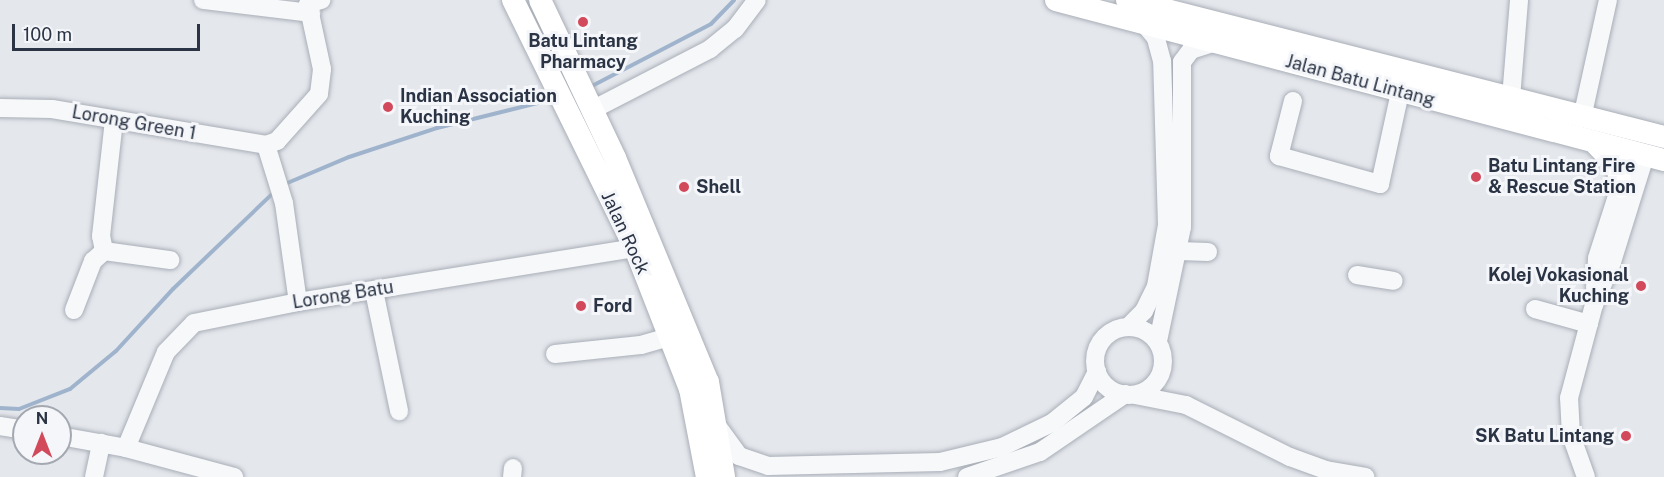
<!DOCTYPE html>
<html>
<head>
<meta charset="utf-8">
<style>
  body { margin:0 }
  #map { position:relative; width:1664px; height:477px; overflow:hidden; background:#e4e7ec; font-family:"Public Sans",sans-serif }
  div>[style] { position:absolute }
  .stream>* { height:4px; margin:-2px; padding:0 2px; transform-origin:2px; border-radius:2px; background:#9fb4cc }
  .roads { filter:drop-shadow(0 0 2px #a9aeb7) drop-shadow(0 0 2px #a9aeb7) }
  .minor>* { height:18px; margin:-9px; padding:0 9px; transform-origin:9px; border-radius:9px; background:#f7f8fa }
  .minor>.ring { margin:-9px; padding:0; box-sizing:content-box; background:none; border:18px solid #f7f8fa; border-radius:50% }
  .major>* { height:22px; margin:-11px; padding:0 11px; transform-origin:11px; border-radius:11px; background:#fff }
  .dots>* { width:16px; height:16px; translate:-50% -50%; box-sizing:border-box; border:3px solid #f4f6f9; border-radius:50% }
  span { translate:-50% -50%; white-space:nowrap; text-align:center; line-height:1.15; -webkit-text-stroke:6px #f4f6f9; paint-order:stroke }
  .poi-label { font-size:18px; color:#2b3445; font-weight:700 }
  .left { translate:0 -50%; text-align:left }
  .right { translate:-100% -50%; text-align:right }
  .street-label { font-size:18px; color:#2b3445 }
  .north { position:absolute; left:12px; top:405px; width:60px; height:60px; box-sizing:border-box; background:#f4f6f9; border:2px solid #a4a8b1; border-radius:50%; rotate:0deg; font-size:16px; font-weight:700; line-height:24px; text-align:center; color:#2b3445 }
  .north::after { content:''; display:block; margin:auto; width:21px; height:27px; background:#d1495b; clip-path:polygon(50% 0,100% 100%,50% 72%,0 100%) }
  .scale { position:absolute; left:12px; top:24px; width:188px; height:27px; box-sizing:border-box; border:3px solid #2b3445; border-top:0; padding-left:8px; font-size:18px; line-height:21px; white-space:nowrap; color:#2b3445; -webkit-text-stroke:4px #f4f6f9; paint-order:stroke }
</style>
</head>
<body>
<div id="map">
  <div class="stream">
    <i style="left:590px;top:87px;width:136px;rotate:-27.5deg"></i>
    <i style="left:711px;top:24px;width:33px;rotate:-46deg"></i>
    <i style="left:285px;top:184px;width:69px;rotate:-22.9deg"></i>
    <i style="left:349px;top:157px;width:93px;rotate:-18.2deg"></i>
    <i style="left:437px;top:128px;width:121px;rotate:-13.9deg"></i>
    <i style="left:0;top:408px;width:19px;rotate:3deg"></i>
    <i style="left:19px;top:409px;width:55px;rotate:-21.4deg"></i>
    <i style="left:70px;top:389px;width:60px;rotate:-39.6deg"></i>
    <i style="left:116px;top:351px;width:84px;rotate:-47.4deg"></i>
    <i style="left:173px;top:289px;width:140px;rotate:-43.8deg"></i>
  </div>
  <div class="roads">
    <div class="minor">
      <i style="left:203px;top:0;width:109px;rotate:6.9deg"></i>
      <i style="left:1511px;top:98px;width:98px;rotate:-85.3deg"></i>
      <i style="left:1293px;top:101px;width:57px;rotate:104.3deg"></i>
      <i style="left:1279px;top:156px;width:105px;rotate:15.5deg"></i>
      <i style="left:1380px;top:184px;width:94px;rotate:-77.7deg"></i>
      <i style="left:0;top:108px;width:52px;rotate:1.1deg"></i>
      <i style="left:52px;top:109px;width:217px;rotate:9.5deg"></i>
      <i style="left:266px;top:145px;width:12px;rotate:-20deg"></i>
      <i style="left:277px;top:141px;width:63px;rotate:-48.2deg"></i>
      <i style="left:319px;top:94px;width:25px;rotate:-83deg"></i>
      <i style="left:322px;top:69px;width:66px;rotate:-102.2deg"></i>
      <i style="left:308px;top:4px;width:14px;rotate:-17deg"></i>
      <i style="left:592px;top:110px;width:133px;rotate:-27.3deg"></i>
      <i style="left:710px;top:49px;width:32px;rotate:-39deg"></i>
      <i style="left:735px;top:29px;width:36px;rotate:-53deg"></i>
      <i style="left:1582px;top:118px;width:121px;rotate:-77.6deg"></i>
      <i style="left:266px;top:145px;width:61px;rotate:72.8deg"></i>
      <i style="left:284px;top:203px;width:100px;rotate:82deg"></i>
      <i style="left:104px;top:251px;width:15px;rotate:-101deg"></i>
      <i style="left:101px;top:236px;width:117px;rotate:-83.6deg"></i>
      <i style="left:104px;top:251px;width:67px;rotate:7.8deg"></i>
      <i style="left:1179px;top:251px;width:29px;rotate:2deg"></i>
      <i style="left:1357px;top:275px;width:37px;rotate:9deg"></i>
      <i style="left:1595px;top:288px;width:30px;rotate:-86deg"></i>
      <i style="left:1597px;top:258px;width:110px;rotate:-72.1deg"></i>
      <i style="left:374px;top:291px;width:123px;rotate:78.2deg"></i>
      <i style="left:1535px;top:309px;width:56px;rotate:15.5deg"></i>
      <i style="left:74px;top:310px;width:53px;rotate:-68.8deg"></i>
      <i style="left:93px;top:261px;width:15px;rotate:-42deg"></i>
      <i style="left:1129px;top:326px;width:21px;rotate:-45deg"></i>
      <i style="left:1144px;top:311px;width:28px;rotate:-64deg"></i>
      <i style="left:1156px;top:286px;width:62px;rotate:-79.8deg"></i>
      <i style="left:1167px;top:225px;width:164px;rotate:-91.7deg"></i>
      <i style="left:1162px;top:61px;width:24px;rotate:-105deg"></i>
      <i style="left:1156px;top:38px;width:16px;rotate:-130deg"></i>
      <i class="ring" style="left:1095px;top:327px;width:50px;height:50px"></i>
      <i style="left:1158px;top:341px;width:116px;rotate:-78.1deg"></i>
      <i style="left:1182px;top:227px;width:165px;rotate:-90deg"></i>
      <i style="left:1182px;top:62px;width:15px;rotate:-53deg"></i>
      <i style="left:1191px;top:50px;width:23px;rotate:-18deg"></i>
      <i style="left:555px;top:354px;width:86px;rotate:-6deg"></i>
      <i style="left:641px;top:345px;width:29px;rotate:-16deg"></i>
      <i style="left:1135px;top:395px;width:52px;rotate:11.1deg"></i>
      <i style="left:1186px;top:405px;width:116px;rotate:26.6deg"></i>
      <i style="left:1290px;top:457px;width:38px;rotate:20deg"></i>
      <i style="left:1326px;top:470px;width:40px;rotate:10deg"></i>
      <i style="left:0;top:426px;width:24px;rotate:9deg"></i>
      <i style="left:718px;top:427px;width:36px;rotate:54deg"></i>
      <i style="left:739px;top:456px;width:31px;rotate:19deg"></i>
      <i style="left:768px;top:466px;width:172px;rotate:-1.3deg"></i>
      <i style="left:940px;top:462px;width:64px;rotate:-13.6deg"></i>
      <i style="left:1002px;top:447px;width:55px;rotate:-25.6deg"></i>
      <i style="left:1052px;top:423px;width:41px;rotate:-39.1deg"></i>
      <i style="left:1084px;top:397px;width:29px;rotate:-63deg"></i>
      <i style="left:60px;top:436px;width:67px;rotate:10.3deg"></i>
      <i style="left:126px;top:448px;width:112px;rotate:15deg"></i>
      <i style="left:126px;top:448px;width:104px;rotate:-67.4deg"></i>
      <i style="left:166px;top:352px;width:40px;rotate:-46deg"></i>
      <i style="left:194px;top:323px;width:106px;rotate:-11.4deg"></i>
      <i style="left:298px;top:302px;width:341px;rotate:-9.1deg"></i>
      <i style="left:94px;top:477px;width:35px;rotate:-78deg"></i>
      <i style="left:512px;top:477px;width:9px;rotate:-84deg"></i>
      <i style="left:967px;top:477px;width:77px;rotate:-18.9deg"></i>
      <i style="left:1040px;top:452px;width:103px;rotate:-34.3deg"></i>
      <i style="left:1586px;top:477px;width:45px;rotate:-109.7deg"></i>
      <i style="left:1571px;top:435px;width:37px;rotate:-93deg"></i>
      <i style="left:1569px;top:398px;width:96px;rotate:-75deg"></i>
      <i style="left:1594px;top:305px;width:47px;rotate:-67.3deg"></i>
      <i style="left:1612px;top:262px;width:111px;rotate:-72.7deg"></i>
    </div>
    <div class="major">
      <i style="left:513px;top:0;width:276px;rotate:63.8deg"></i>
      <i style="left:635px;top:248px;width:151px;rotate:68.7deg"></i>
      <i style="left:690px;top:389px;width:90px;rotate:79.1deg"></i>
      <i style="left:540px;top:0;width:175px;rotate:64.6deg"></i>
      <i style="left:615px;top:158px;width:243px;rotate:67.5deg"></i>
      <i style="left:708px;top:382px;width:96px;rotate:80.4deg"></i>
      <i style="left:1056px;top:0;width:629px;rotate:14.74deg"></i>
      <i style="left:1127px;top:0;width:554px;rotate:14.31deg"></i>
      <i style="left:1596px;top:144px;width:30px;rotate:46deg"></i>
      <i style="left:1617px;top:166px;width:21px;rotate:79deg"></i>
    </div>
  </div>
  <div class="dots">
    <i style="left:583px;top:22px;background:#d1495b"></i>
    <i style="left:388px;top:107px;background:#d1495b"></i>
    <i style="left:1476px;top:177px;background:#d1495b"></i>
    <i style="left:684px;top:187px;background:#d1495b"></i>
    <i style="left:1641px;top:286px;background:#d1495b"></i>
    <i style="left:581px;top:306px;background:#d1495b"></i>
    <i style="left:1626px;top:436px;background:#d1495b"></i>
  </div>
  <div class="poi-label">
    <span style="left:583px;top:52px">Batu Lintang<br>Pharmacy</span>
    <span class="left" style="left:400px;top:107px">Indian Association<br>Kuching</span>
    <span class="left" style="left:1488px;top:177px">Batu Lintang Fire<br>&amp; Rescue Station</span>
    <span class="left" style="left:696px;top:187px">Shell</span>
    <span class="right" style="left:1629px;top:286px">Kolej Vokasional<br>Kuching</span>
    <span class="left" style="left:593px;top:306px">Ford</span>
    <span class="right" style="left:1614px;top:436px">SK Batu Lintang</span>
  </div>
  <div class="street-label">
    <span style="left:1360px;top:81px;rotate:15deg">Jalan Batu Lintang</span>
    <span style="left:134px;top:123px;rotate:10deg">Lorong Green 1</span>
    <span style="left:625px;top:233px;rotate:65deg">Jalan Rock</span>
    <span style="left:343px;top:295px;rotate:-9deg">Lorong Batu</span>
  </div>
  <div class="north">N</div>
  <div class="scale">100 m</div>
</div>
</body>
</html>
